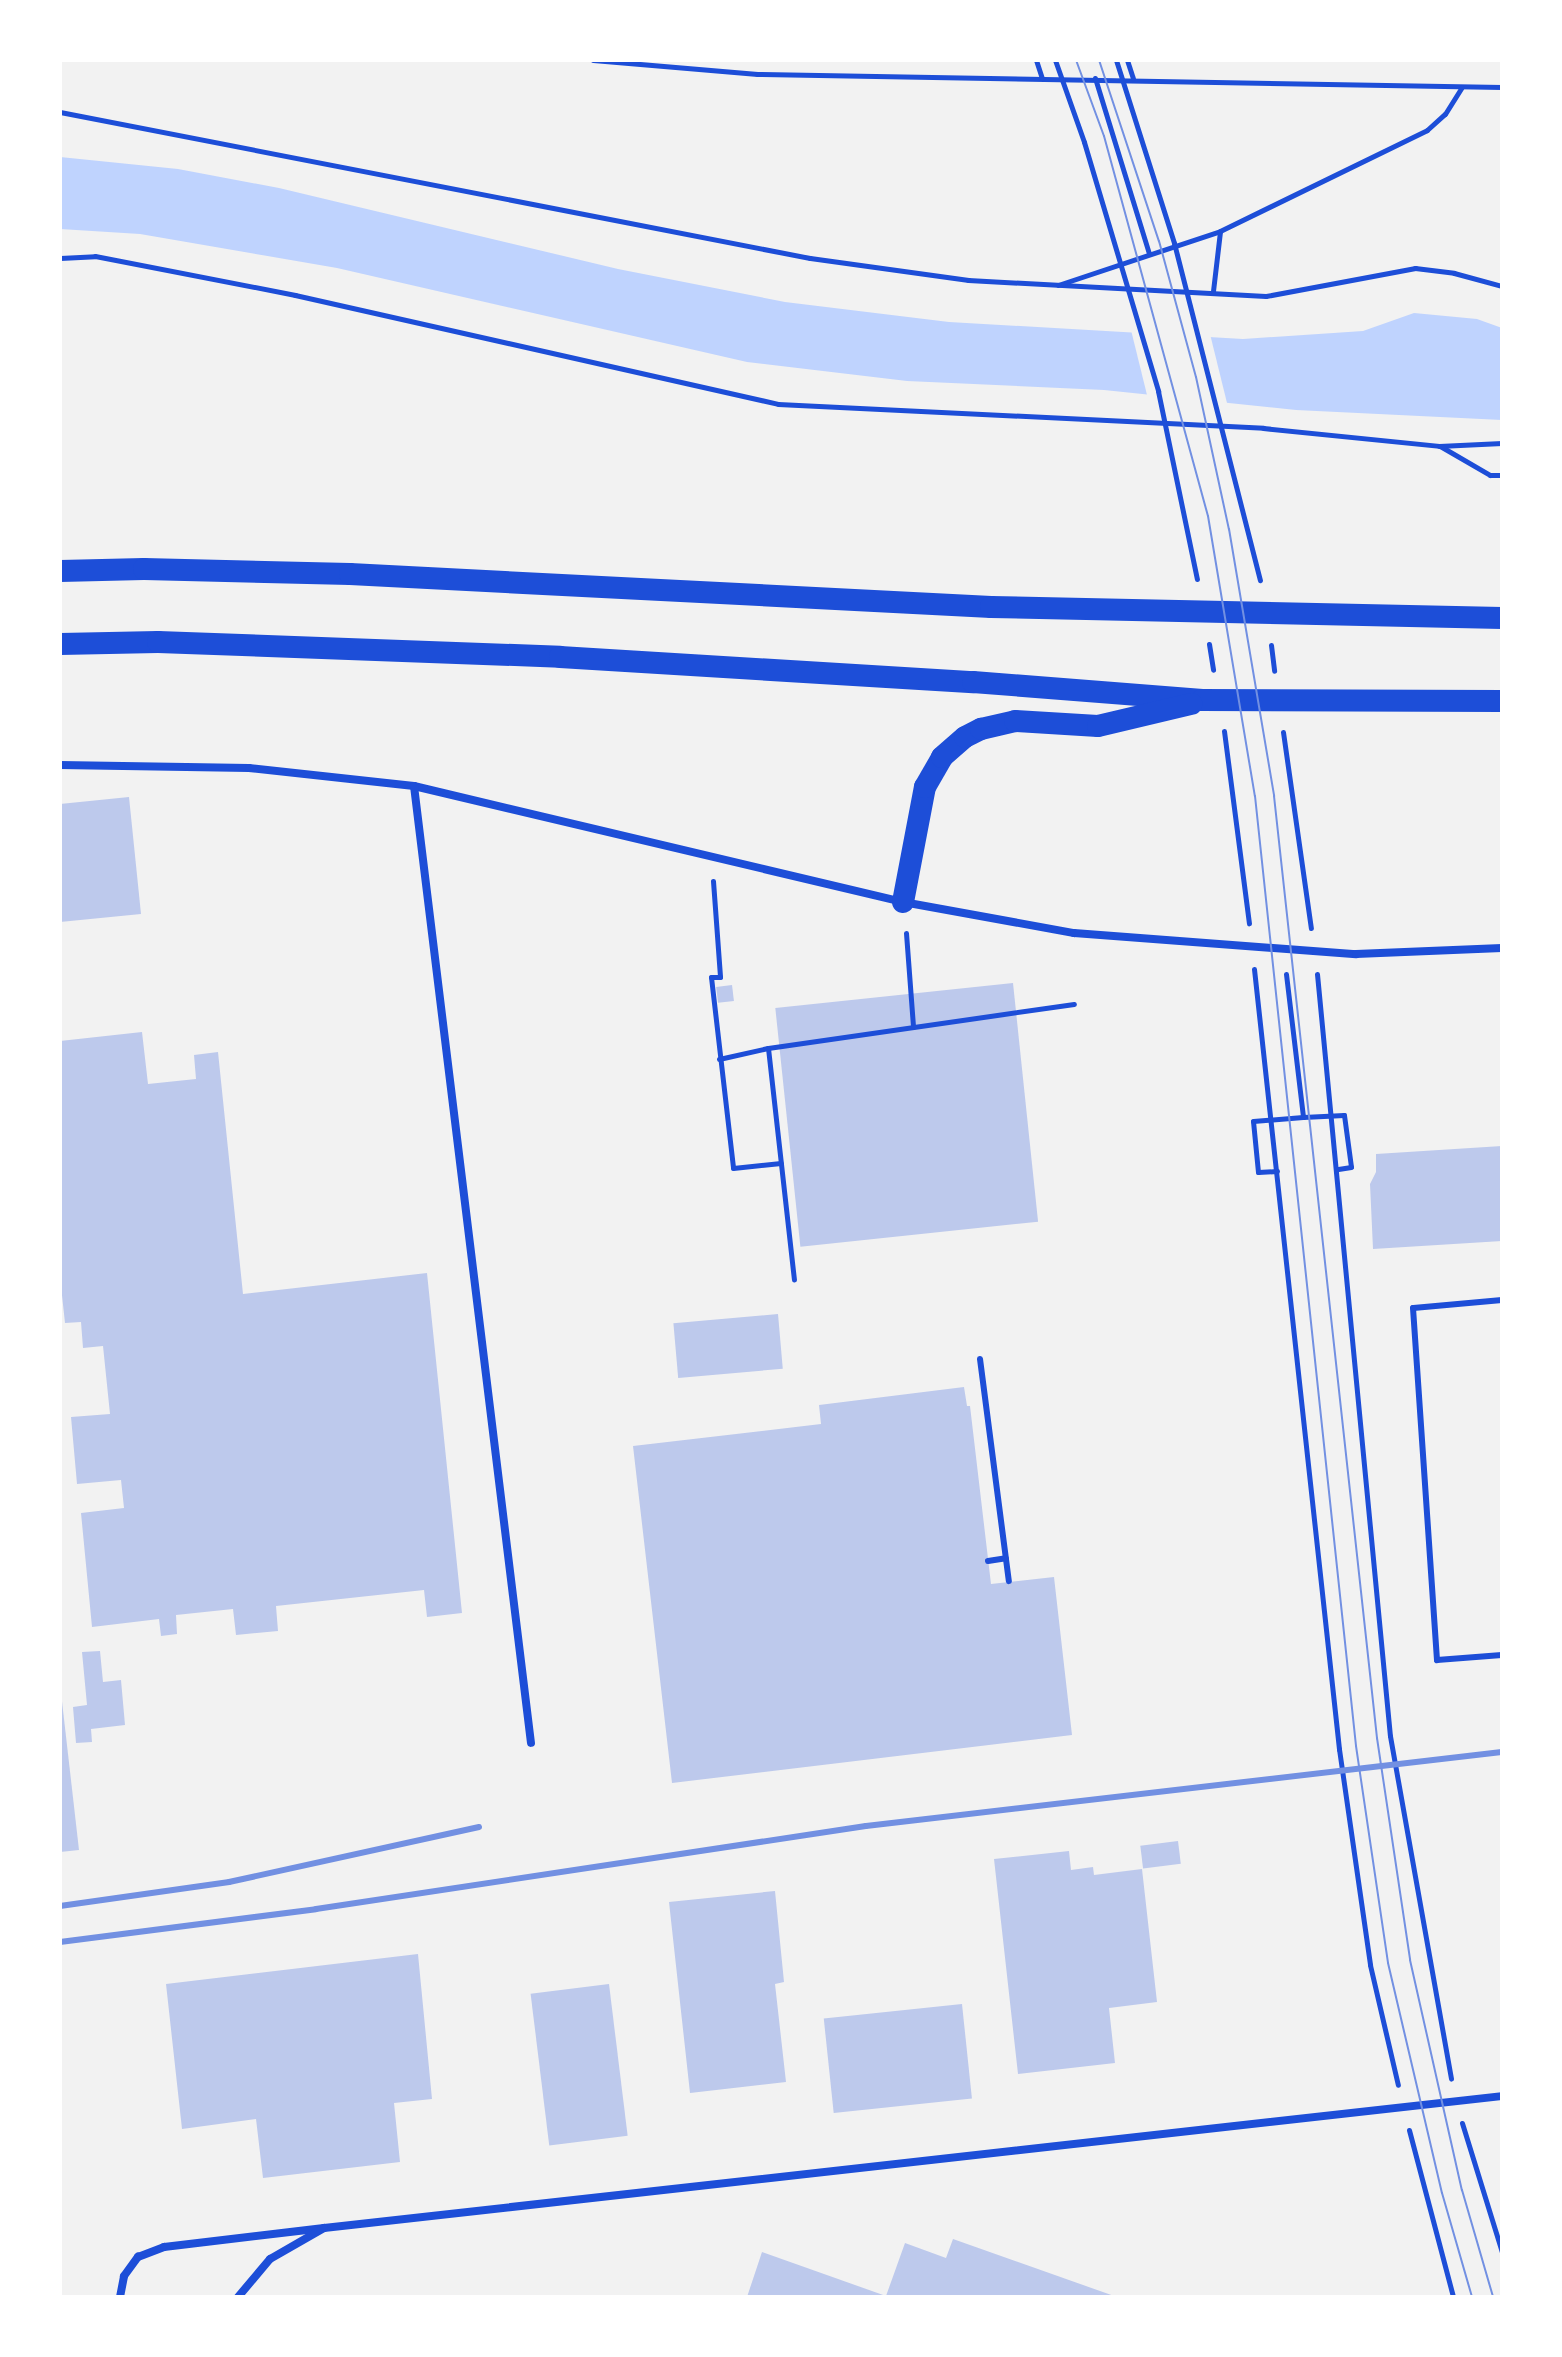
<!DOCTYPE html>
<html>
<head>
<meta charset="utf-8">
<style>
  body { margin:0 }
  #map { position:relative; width:1562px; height:2357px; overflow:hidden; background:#f2f2f2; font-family:Manrope,sans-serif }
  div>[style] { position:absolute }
  .water>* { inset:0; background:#bfd3fe }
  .pier>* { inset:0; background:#f2f2f2 }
  .building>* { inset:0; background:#bdc9ec; transform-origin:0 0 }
  .path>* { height:5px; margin:-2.5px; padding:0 2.5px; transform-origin:2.5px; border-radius:2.5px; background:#1d4ed8 }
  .service>* { height:6px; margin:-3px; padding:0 3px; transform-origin:3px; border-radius:3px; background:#1d4ed8 }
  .minor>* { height:8px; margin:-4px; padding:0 4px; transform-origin:4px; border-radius:4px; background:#1d4ed8 }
  .trunk>* { height:22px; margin:-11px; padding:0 11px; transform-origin:11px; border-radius:11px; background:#1d4ed8 }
  .tram>* { height:2px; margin:-1px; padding:0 1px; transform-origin:1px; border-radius:1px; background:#7290e2 }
  .rail>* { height:6px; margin:-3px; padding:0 3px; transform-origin:3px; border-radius:3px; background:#7290e2 }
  span { translate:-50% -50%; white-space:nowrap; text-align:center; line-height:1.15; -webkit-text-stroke:6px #fff; paint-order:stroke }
  .frame { position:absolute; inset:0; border:62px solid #fff; pointer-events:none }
</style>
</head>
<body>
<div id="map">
  <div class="water">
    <i style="clip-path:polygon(60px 157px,178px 169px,279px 188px,618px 269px,785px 302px,949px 322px,1243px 339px,1363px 331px,1414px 313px,1477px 319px,1502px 328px,1502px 420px,1296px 410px,1104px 390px,907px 381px,747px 362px,337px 268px,140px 234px,60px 229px)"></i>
  </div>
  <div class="pier">
    <i style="clip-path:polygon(1131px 330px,1210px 334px,1228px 407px,1148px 399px)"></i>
  </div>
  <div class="building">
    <i style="clip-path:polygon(129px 797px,141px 914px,60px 922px,60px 804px)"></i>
    <i style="left:1013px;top:983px;width:240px;height:239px;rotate:84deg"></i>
    <i style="left:732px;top:985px;width:16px;height:16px;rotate:83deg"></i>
    <i style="clip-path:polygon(142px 1032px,148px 1084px,196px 1079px,194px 1055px,218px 1052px,243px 1294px,427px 1273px,462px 1613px,427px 1617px,424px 1590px,276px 1606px,278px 1631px,236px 1635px,233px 1609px,176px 1615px,177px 1634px,161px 1636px,159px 1619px,92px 1627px,81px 1513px,124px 1508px,121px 1480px,77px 1484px,71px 1417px,110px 1414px,103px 1346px,83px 1348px,81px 1322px,65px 1323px,60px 1277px,60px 1041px)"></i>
    <i style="clip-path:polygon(1502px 1146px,1502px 1241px,1373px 1249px,1370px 1184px,1376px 1172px,1376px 1154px)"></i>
    <i style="left:778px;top:1314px;width:55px;height:105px;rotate:85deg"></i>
    <i style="clip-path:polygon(964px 1387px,967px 1406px,970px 1406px,991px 1584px,1054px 1577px,1072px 1735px,672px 1783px,633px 1446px,821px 1424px,819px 1405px)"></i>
    <i style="clip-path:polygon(100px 1651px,103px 1682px,121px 1680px,125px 1725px,91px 1729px,92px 1742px,76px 1743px,73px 1707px,87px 1705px,82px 1652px)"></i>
    <i style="clip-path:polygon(60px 1684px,79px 1850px,60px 1852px)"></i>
    <i style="left:1178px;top:1841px;width:23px;height:38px;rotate:83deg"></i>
    <i style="clip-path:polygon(1069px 1851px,1071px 1870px,1093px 1867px,1094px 1875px,1142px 1869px,1157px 2002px,1109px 2008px,1115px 2063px,1018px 2074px,994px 1859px)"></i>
    <i style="clip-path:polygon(775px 1891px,784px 1982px,775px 1984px,786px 2082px,690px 2093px,669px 1902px)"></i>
    <i style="clip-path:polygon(418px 1954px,432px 2099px,394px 2103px,400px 2162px,263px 2178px,256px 2119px,182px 2129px,166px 1984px)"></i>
    <i style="left:609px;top:1984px;width:153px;height:79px;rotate:83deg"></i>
    <i style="left:962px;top:2004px;width:95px;height:139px;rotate:84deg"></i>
    <i style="clip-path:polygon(953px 2239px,1117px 2297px,747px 2297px,762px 2252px,886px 2296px,905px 2243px,946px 2258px)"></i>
  </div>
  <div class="path">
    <i style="left:593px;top:60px;width:165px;rotate:4.9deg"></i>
    <i style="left:757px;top:74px;width:745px;rotate:1deg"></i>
    <i style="left:1036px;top:60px;width:19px;rotate:72deg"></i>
    <i style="left:1055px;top:60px;width:87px;rotate:70.5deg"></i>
    <i style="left:1084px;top:142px;width:260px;rotate:73.4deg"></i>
    <i style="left:1158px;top:391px;width:192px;rotate:78.3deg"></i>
    <i style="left:1116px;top:60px;width:192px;rotate:72.4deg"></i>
    <i style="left:1174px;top:243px;width:348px;rotate:75.7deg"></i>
    <i style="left:1127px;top:60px;width:19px;rotate:72deg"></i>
    <i style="left:1095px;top:78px;width:184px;rotate:72.9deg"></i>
    <i style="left:60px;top:112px;width:764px;rotate:11.02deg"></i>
    <i style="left:810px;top:258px;width:160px;rotate:7.9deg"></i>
    <i style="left:968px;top:280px;width:298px;rotate:3.1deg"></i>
    <i style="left:1266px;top:296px;width:152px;rotate:-10.6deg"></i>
    <i style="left:1415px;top:268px;width:39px;rotate:7deg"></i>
    <i style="left:1454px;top:273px;width:50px;rotate:15.2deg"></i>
    <i style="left:60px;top:258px;width:35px;rotate:-3deg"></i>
    <i style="left:95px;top:256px;width:204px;rotate:11deg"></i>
    <i style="left:295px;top:295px;width:495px;rotate:12.7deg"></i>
    <i style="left:778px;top:404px;width:486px;rotate:2.8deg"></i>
    <i style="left:1263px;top:428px;width:177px;rotate:5.8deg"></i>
    <i style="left:1439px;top:446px;width:63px;rotate:-2.7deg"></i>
    <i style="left:1058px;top:285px;width:171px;rotate:-18.4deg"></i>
    <i style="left:1213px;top:291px;width:60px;rotate:-83.3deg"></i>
    <i style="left:1220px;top:231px;width:230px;rotate:-26deg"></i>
    <i style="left:1427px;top:130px;width:24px;rotate:-42deg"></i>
    <i style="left:1445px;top:114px;width:31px;rotate:-58deg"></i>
    <i style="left:1440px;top:446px;width:58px;rotate:30.1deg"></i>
    <i style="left:1490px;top:475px;width:12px"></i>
    <i style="left:1209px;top:644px;width:26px;rotate:81deg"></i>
    <i style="left:1271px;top:645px;width:26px;rotate:83deg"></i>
    <i style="left:1224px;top:731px;width:194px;rotate:82.6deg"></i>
    <i style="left:1283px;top:732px;width:198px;rotate:81.9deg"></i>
    <i style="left:713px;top:881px;width:96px;rotate:85.8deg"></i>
    <i style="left:720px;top:977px;width:9px;rotate:180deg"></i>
    <i style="left:711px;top:977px;width:192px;rotate:83.4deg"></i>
    <i style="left:733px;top:1168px;width:48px;rotate:-5.9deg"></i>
    <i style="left:906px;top:933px;width:94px;rotate:85.7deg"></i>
    <i style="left:1254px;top:969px;width:785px;rotate:83.78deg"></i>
    <i style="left:1339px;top:1749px;width:218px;rotate:81.8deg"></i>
    <i style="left:1370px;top:1965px;width:123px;rotate:76.9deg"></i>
    <i style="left:1286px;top:974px;width:144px;rotate:83.2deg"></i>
    <i style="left:1303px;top:1117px;width:41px;rotate:-2.8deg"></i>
    <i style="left:1344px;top:1115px;width:52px;rotate:82.3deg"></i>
    <i style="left:1351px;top:1167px;width:13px;rotate:171deg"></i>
    <i style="left:1317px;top:974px;width:765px;rotate:84.53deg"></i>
    <i style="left:1390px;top:1736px;width:348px;rotate:79.9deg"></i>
    <i style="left:768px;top:1048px;width:233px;rotate:83.6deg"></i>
    <i style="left:719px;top:1059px;width:50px;rotate:-12.7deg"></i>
    <i style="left:768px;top:1048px;width:309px;rotate:-8.2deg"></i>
    <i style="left:1277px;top:1171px;width:19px;rotate:177deg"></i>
    <i style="left:1258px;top:1172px;width:51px;rotate:-95.6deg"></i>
    <i style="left:1253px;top:1121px;width:50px;rotate:-4.6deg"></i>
    <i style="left:1462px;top:2123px;width:135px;rotate:72.8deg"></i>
    <i style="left:1409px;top:2130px;width:173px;rotate:75.2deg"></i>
  </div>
  <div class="service">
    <i style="left:1502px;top:1300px;width:89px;rotate:174.9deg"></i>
    <i style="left:1413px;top:1308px;width:353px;rotate:86.1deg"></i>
    <i style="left:1437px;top:1660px;width:65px;rotate:-4.4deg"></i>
    <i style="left:980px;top:1359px;width:224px;rotate:82.6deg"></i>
    <i style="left:988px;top:1561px;width:18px;rotate:-9deg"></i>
  </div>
  <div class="minor">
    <i style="left:60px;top:765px;width:189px;rotate:0.9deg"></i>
    <i style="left:249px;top:768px;width:166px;rotate:6.2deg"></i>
    <i style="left:414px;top:786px;width:503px;rotate:13.34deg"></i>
    <i style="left:903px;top:902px;width:174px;rotate:10.3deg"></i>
    <i style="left:1074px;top:933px;width:283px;rotate:4.3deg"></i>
    <i style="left:1356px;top:954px;width:146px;rotate:-2.4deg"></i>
    <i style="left:414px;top:786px;width:964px;rotate:83.03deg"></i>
    <i style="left:324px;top:2228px;width:1185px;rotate:-6.39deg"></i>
    <i style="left:120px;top:2297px;width:21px;rotate:-79deg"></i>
    <i style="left:124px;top:2276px;width:24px;rotate:-54deg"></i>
    <i style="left:138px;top:2257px;width:28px;rotate:-21deg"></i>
    <i style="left:164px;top:2247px;width:161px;rotate:-6.8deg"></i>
    <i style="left:324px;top:2228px;width:62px;rotate:150.1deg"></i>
    <i style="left:270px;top:2259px;width:50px;rotate:130.1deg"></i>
  </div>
  <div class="trunk">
    <i style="left:60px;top:571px;width:84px;rotate:-1.4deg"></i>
    <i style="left:144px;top:569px;width:206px;rotate:1.4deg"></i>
    <i style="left:350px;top:574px;width:642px;rotate:2.95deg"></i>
    <i style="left:991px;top:607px;width:511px;rotate:1.23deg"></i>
    <i style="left:60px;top:644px;width:98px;rotate:-1.2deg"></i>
    <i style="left:158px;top:642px;width:402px;rotate:2.1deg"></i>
    <i style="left:560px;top:657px;width:414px;rotate:3.5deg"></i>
    <i style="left:973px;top:682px;width:230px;rotate:4.5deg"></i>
    <i style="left:1202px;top:700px;width:300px;rotate:0.2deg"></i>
    <i style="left:903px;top:902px;width:117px;rotate:-79.2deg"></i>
    <i style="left:925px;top:787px;width:34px;rotate:-60deg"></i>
    <i style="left:942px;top:757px;width:30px;rotate:-41deg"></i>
    <i style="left:965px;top:737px;width:18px;rotate:-27deg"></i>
    <i style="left:981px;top:729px;width:35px;rotate:-13deg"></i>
    <i style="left:1015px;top:721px;width:83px;rotate:3.4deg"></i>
    <i style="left:1098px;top:726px;width:96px;rotate:-13.3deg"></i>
  </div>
  <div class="tram">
    <i style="left:1076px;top:60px;width:81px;rotate:69.8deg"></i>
    <i style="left:1104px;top:136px;width:394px;rotate:74.7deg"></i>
    <i style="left:1208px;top:516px;width:284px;rotate:80.5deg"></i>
    <i style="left:1255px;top:796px;width:955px;rotate:83.93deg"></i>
    <i style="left:1356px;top:1746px;width:219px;rotate:81.6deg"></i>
    <i style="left:1388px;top:1963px;width:236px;rotate:76.8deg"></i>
    <i style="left:1442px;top:2193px;width:108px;rotate:73.9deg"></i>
    <i style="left:1099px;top:60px;width:191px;rotate:71.7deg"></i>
    <i style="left:1159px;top:241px;width:141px;rotate:74.8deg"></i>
    <i style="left:1196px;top:377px;width:156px;rotate:77.8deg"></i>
    <i style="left:1229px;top:529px;width:271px;rotate:80.4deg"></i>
    <i style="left:1274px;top:796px;width:948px;rotate:83.76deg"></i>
    <i style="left:1377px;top:1738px;width:224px;rotate:81.5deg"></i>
    <i style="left:1410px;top:1960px;width:236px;rotate:77.3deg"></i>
    <i style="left:1462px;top:2190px;width:111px;rotate:73.8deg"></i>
  </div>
  <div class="rail">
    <i style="left:60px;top:1906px;width:171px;rotate:-8.1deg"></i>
    <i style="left:229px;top:1882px;width:256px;rotate:-12.4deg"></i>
    <i style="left:60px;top:1942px;width:258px;rotate:-7.3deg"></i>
    <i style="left:316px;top:1909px;width:556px;rotate:-8.58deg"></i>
    <i style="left:866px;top:1826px;width:640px;rotate:-6.64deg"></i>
  </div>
  <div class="frame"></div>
</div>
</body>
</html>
